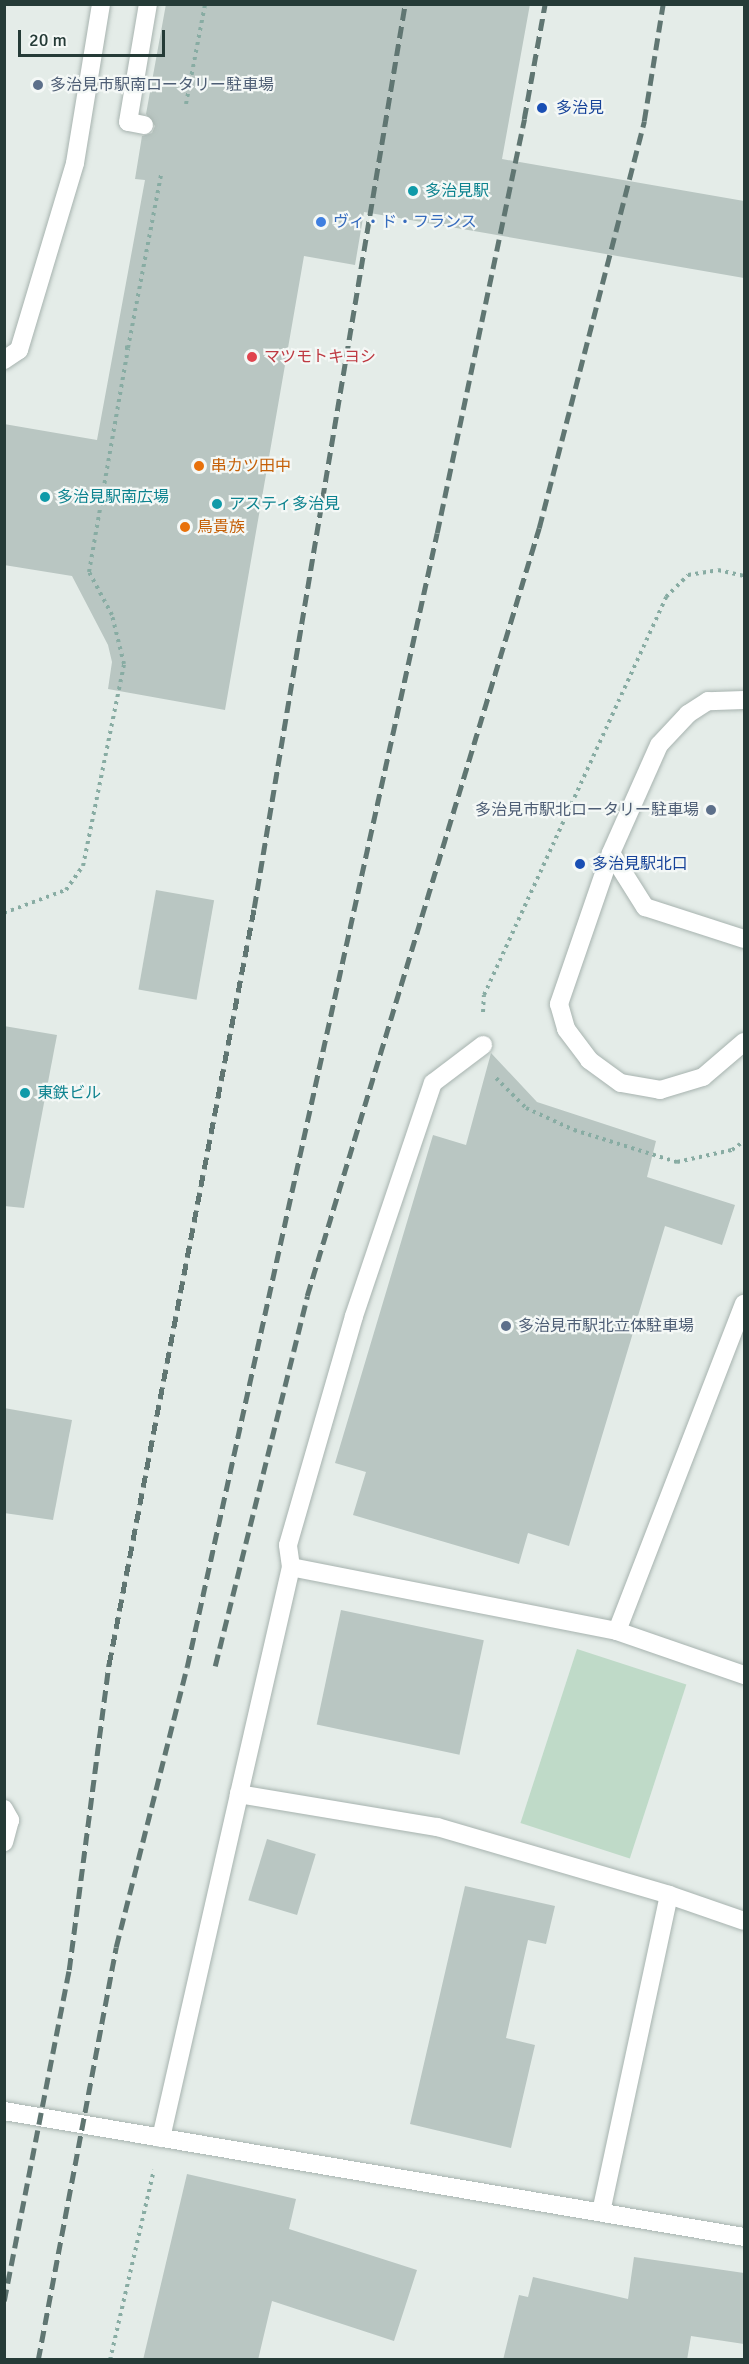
<!DOCTYPE html>
<html>
<head>
<meta charset="utf-8">
<style>
  body { margin:0 }
  #map { position:relative; width:749px; height:2364px; overflow:hidden; background:#e4ece8; font-family:Signika,"Noto Sans JP",sans-serif }
  div>[style] { position:absolute }
  .green>* { inset:0; background:#bfdac8; transform-origin:0 0 }
  .building>* { inset:0; background:#b9c6c2; transform-origin:0 0 }
  .path>* { height:4px; margin-top:-2px; transform-origin:0; background:repeating-linear-gradient(90deg,#88aca3 0 3px,transparent 0 7.5px) }
  .roads { filter:drop-shadow(0 0 2px #a7b3af) drop-shadow(0 0 2px #a7b3af) }
  .service>* { height:18px; margin:-9px; padding:0 9px; transform-origin:9px; border-radius:9px; background:#fff }
  .pedestrian>* { height:18px; margin:-9px; padding:0 9px; transform-origin:9px; border-radius:9px; background:#fff }
  .minor>* { height:18px; margin:-9px; padding:0 9px; transform-origin:9px; border-radius:9px; background:#fff }
  .tertiary>* { height:18px; margin:-9px; padding:0 9px; transform-origin:9px; border-radius:9px; background:#fff }
  .rail>* { height:4.5px; margin-top:-2.25px; transform-origin:0; background:repeating-linear-gradient(90deg,#607672 0 12px,transparent 0 18px) }
  .dots>* { width:16px; height:16px; translate:-50% -50%; box-sizing:border-box; border:3px solid #f4f8f6; border-radius:50% }
  span { translate:-50% -50%; white-space:nowrap; text-align:center; line-height:1.15; -webkit-text-stroke:4.5px #f4f8f6; paint-order:stroke }
  .service-label { font-size:16px; color:#4e5e75 }
  .left { translate:0 -50%; text-align:left }
  .right { translate:-100% -50%; text-align:right }
  .transit-label { font-size:16px; color:#164399 }
  .culture-label { font-size:16px; color:#0d838f }
  .shop-label { font-size:16px; color:#366cbe }
  .health-label { font-size:16px; color:#be3a42 }
  .food-label { font-size:16px; color:#c56008 }
  .frame { position:absolute; inset:0; border:6px solid #253b37; pointer-events:none }
  .scale { position:absolute; left:18px; top:30px; width:147px; height:27px; box-sizing:border-box; border:3px solid #253b37; border-top:0; padding-left:8px; font-size:18px; line-height:21px; white-space:nowrap; color:#253b37; -webkit-text-stroke:4px #f4f8f6; paint-order:stroke }
</style>
</head>
<body>
<div id="map">
  <div class="green">
    <i style="left:577px;top:1649px;width:115px;height:183px;rotate:18deg"></i>
  </div>
  <div class="building">
    <i style="clip-path:polygon(166px 4px,530px 4px,502px 159px,744px 201px,744px 278px,364px 212px,355px 265px,304px 256px,225px 710px,108px 689px,112px 662px,108px 645px,72px 576px,4px 565px,4px 424px,97px 440px,145px 180px,135px 179px,142px 136px,152px 133px,155px 126px,146px 114px)"></i>
    <i style="left:156px;top:890px;width:59px;height:101px;rotate:10deg"></i>
    <i style="clip-path:polygon(4px 1026px,57px 1035px,24px 1208px,4px 1206px)"></i>
    <i style="clip-path:polygon(491px 1053px,537px 1102px,656px 1141px,647px 1177px,735px 1205px,722px 1245px,665px 1226px,569px 1546px,528px 1533px,519px 1564px,353px 1515px,366px 1472px,335px 1463px,433px 1135px,466px 1145px)"></i>
    <i style="clip-path:polygon(4px 1408px,72px 1420px,53px 1520px,4px 1513px)"></i>
    <i style="left:341px;top:1610px;width:146px;height:117px;rotate:12deg"></i>
    <i style="left:267px;top:1839px;width:51px;height:64px;rotate:17deg"></i>
    <i style="clip-path:polygon(465px 1886px,555px 1906px,546px 1944px,528px 1940px,506px 2038px,535px 2045px,511px 2148px,410px 2124px)"></i>
    <i style="clip-path:polygon(187px 2174px,296px 2199px,289px 2229px,417px 2270px,394px 2341px,272px 2301px,258px 2360px,143px 2360px)"></i>
    <i style="clip-path:polygon(634px 2257px,744px 2273px,744px 2344px,691px 2336px,687px 2360px,503px 2360px,519px 2295px,528px 2297px,533px 2277px,628px 2299px)"></i>
  </div>
  <div class="path">
    <i style="left:186px;top:104px;width:102px;rotate:-79.2deg"></i>
    <i style="left:128px;top:348px;width:176px;rotate:-79.2deg"></i>
    <i style="left:4px;top:913px;width:66px;rotate:-20.4deg"></i>
    <i style="left:66px;top:890px;width:29px;rotate:-55deg"></i>
    <i style="left:83px;top:866px;width:206px;rotate:-78.5deg"></i>
    <i style="left:124px;top:664px;width:50px;rotate:-103.8deg"></i>
    <i style="left:112px;top:615px;width:49px;rotate:-118.1deg"></i>
    <i style="left:89px;top:572px;width:227px;rotate:-80.1deg"></i>
    <i style="left:128px;top:348px;width:7px;rotate:-172deg"></i>
    <i style="left:483px;top:1012px;width:17px;rotate:-87deg"></i>
    <i style="left:484px;top:995px;width:438px;rotate:-65.4deg"></i>
    <i style="left:666px;top:597px;width:31px;rotate:-45deg"></i>
    <i style="left:688px;top:575px;width:30px;rotate:-9deg"></i>
    <i style="left:718px;top:570px;width:27px;rotate:13deg"></i>
    <i style="left:496px;top:1078px;width:42px;rotate:45deg"></i>
    <i style="left:526px;top:1108px;width:53px;rotate:24.6deg"></i>
    <i style="left:574px;top:1130px;width:108px;rotate:17.3deg"></i>
    <i style="left:677px;top:1162px;width:56px;rotate:-12.3deg"></i>
    <i style="left:732px;top:1150px;width:15px;rotate:-37deg"></i>
    <i style="left:110px;top:2360px;width:195px;rotate:-77deg"></i>
  </div>
  <div class="roads">
    <div class="service">
      <i style="left:4px;top:360px;width:18px;rotate:-34deg"></i>
      <i style="left:19px;top:350px;width:195px;rotate:-73.3deg"></i>
      <i style="left:75px;top:163px;width:161px;rotate:-80.7deg"></i>
      <i style="left:744px;top:700px;width:36px;rotate:178deg"></i>
      <i style="left:708px;top:701px;width:24px;rotate:147deg"></i>
      <i style="left:688px;top:714px;width:42px;rotate:133.1deg"></i>
      <i style="left:659px;top:745px;width:118px;rotate:114deg"></i>
      <i style="left:611px;top:853px;width:160px;rotate:109deg"></i>
      <i style="left:559px;top:1004px;width:26px;rotate:74deg"></i>
      <i style="left:566px;top:1029px;width:39px;rotate:53deg"></i>
      <i style="left:589px;top:1060px;width:39px;rotate:36deg"></i>
      <i style="left:621px;top:1083px;width:40px;rotate:10deg"></i>
      <i style="left:660px;top:1090px;width:45px;rotate:-16.8deg"></i>
      <i style="left:703px;top:1077px;width:54px;rotate:-40.5deg"></i>
      <i style="left:611px;top:853px;width:64px;rotate:57.8deg"></i>
      <i style="left:645px;top:907px;width:104px;rotate:17.9deg"></i>
    </div>
    <div class="pedestrian">
      <i style="left:144px;top:125px;width:16px;rotate:-169deg"></i>
      <i style="left:128px;top:122px;width:120px;rotate:-80.4deg"></i>
      <i style="left:291px;top:1567px;width:22px;rotate:-98deg"></i>
      <i style="left:288px;top:1545px;width:238px;rotate:-73.9deg"></i>
      <i style="left:354px;top:1316px;width:246px;rotate:-71.3deg"></i>
      <i style="left:433px;top:1083px;width:63px;rotate:-37.2deg"></i>
      <i style="left:161px;top:2138px;width:353px;rotate:-77.2deg"></i>
    </div>
    <div class="minor">
      <i style="left:617px;top:1631px;width:351px;rotate:-68.8deg"></i>
      <i style="left:744px;top:1675px;width:134px;rotate:-160.9deg"></i>
      <i style="left:617px;top:1631px;width:332px;rotate:-168.9deg"></i>
      <i style="left:291px;top:1567px;width:233px;rotate:102.9deg"></i>
      <i style="left:239px;top:1794px;width:201px;rotate:9.5deg"></i>
      <i style="left:437px;top:1827px;width:242px;rotate:16.3deg"></i>
      <i style="left:669px;top:1895px;width:79px;rotate:19.1deg"></i>
      <i style="left:601px;top:2212px;width:324px;rotate:-77.9deg"></i>
    </div>
    <div class="tertiary">
      <i style="left:4px;top:1809px;width:13px;rotate:61deg"></i>
      <i style="left:10px;top:1820px;width:23px;rotate:105deg"></i>
      <i style="left:4px;top:2111px;width:751px;rotate:9.66deg"></i>
    </div>
  </div>
  <div class="rail">
    <i style="left:215px;top:1666px;width:381px;rotate:-76deg"></i>
    <i style="left:307px;top:1296px;width:802px;rotate:-73.19deg"></i>
    <i style="left:539px;top:528px;width:420px;rotate:-75.5deg"></i>
    <i style="left:644px;top:121px;width:119px;rotate:-80.8deg"></i>
    <i style="left:4px;top:2301px;width:337px;rotate:-78.9deg"></i>
    <i style="left:69px;top:1970px;width:309px;rotate:-82.6deg"></i>
    <i style="left:109px;top:1664px;width:770px;rotate:-79.14deg"></i>
    <i style="left:254px;top:908px;width:917px;rotate:-80.52deg"></i>
    <i style="left:38px;top:2360px;width:420px;rotate:-79.3deg"></i>
    <i style="left:116px;top:1947px;width:289px;rotate:-75.8deg"></i>
    <i style="left:187px;top:1667px;width:1161px;rotate:-77.57deg"></i>
    <i style="left:437px;top:533px;width:423px;rotate:-78.1deg"></i>
    <i style="left:524px;top:119px;width:117px;rotate:-79.7deg"></i>
  </div>
  <div class="dots">
    <i style="left:38px;top:85px;background:#5c6f8a"></i>
    <i style="left:542px;top:108px;background:#1a4fb4"></i>
    <i style="left:413px;top:191px;background:#0f9aa8"></i>
    <i style="left:321px;top:222px;background:#3f7fe0"></i>
    <i style="left:252px;top:357px;background:#e0444e"></i>
    <i style="left:199px;top:466px;background:#e8710a"></i>
    <i style="left:45px;top:497px;background:#0f9aa8"></i>
    <i style="left:217px;top:504px;background:#0f9aa8"></i>
    <i style="left:185px;top:527px;background:#e8710a"></i>
    <i style="left:711px;top:810px;background:#5c6f8a"></i>
    <i style="left:580px;top:864px;background:#1a4fb4"></i>
    <i style="left:25px;top:1093px;background:#0f9aa8"></i>
    <i style="left:506px;top:1326px;background:#5c6f8a"></i>
  </div>
  <div class="service-label">
    <span class="left" style="left:50px;top:85px">多治見市駅南ロータリー駐車場</span>
    <span class="right" style="left:699px;top:810px">多治見市駅北ロータリー駐車場</span>
    <span class="left" style="left:518px;top:1326px">多治見市駅北立体駐車場</span>
  </div>
  <div class="transit-label">
    <span class="left" style="left:556px;top:108px">多治見</span>
    <span class="left" style="left:592px;top:864px">多治見駅北口</span>
  </div>
  <div class="culture-label">
    <span class="left" style="left:425px;top:191px">多治見駅</span>
    <span class="left" style="left:57px;top:497px">多治見駅南広場</span>
    <span class="left" style="left:229px;top:504px">アスティ多治見</span>
    <span class="left" style="left:37px;top:1093px">東鉄ビル</span>
  </div>
  <div class="shop-label">
    <span class="left" style="left:333px;top:222px">ヴィ・ド・フランス</span>
  </div>
  <div class="health-label">
    <span class="left" style="left:264px;top:357px">マツモトキヨシ</span>
  </div>
  <div class="food-label">
    <span class="left" style="left:211px;top:466px">串カツ田中</span>
    <span class="left" style="left:197px;top:527px">鳥貴族</span>
  </div>
  <div class="frame"></div>
  <div class="scale">20 m</div>
</div>
</body>
</html>
